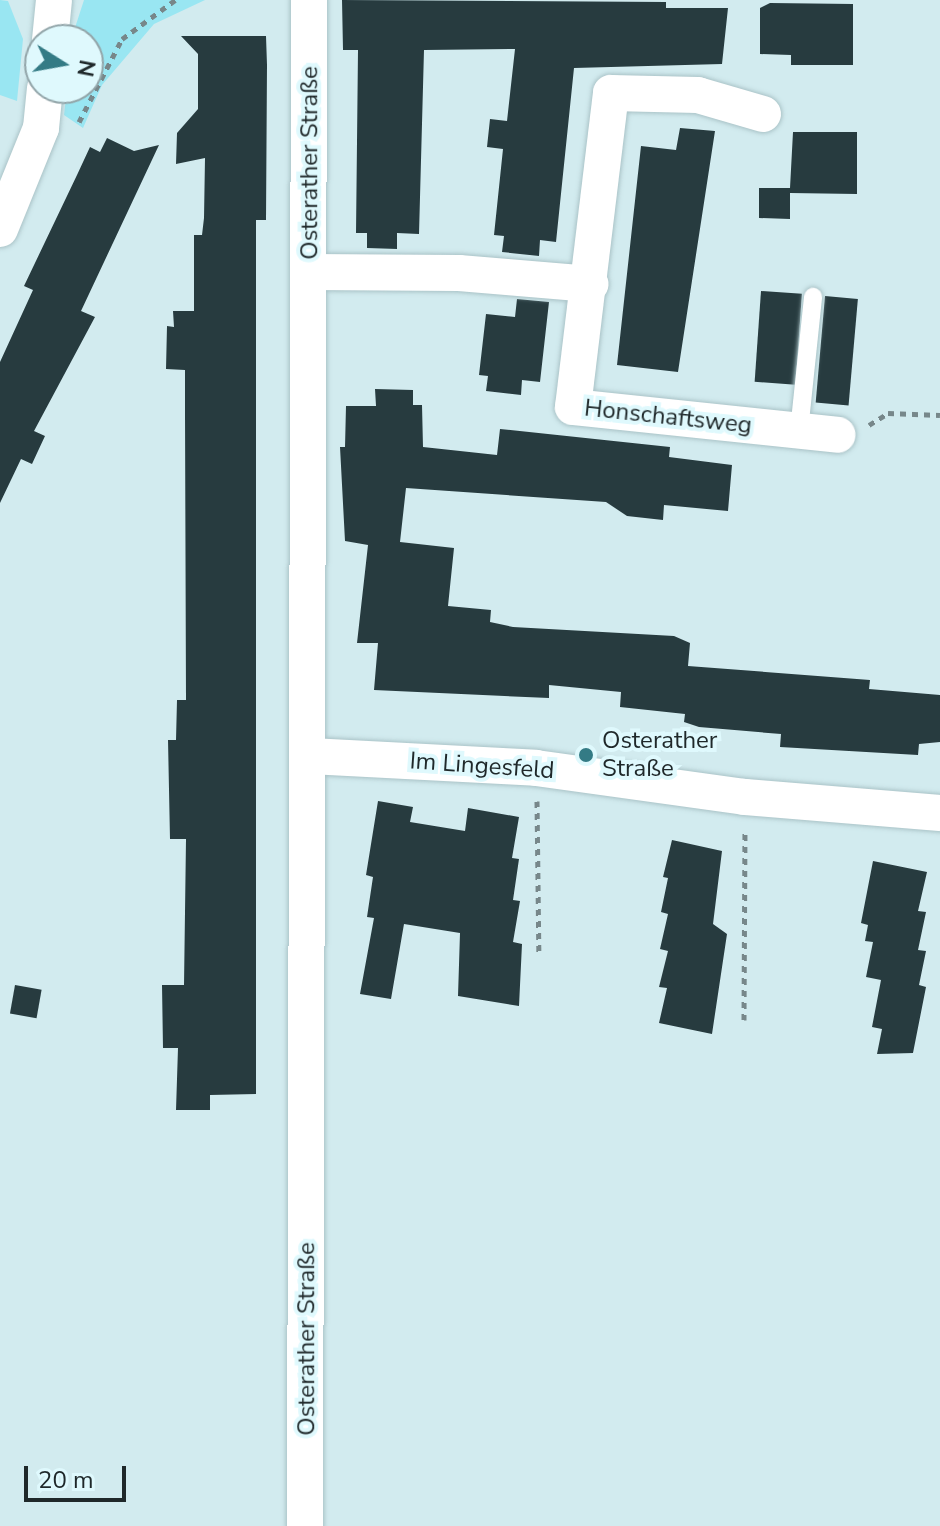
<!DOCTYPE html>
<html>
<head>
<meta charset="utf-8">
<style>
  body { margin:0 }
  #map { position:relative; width:940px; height:1526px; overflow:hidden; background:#d2ebef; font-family:"Nunito Sans",sans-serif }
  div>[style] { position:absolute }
  .green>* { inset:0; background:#99e6f2 }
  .building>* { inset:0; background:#273b3f; transform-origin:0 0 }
  .path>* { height:5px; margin-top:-2.5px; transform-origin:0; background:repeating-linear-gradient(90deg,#77878a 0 6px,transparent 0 12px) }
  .roads { filter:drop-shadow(0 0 2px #aac3c7) drop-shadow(0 0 2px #aac3c7) }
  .service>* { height:18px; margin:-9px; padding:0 9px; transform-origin:9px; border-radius:9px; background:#fff }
  .minor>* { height:36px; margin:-18px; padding:0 18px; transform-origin:18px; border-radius:18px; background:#fff }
  .dots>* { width:22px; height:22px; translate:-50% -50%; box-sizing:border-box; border:4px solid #dff9fd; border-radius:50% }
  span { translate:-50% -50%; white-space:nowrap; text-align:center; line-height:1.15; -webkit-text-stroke:8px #dff9fd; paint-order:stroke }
  .street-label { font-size:24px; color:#1f282a }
  .poi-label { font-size:24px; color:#1f282a }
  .left { translate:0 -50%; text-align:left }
  .north { position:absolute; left:24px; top:24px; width:80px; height:80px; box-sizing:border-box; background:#dff9fd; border:2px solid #92a5a9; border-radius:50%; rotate:101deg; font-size:22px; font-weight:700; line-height:32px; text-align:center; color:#1f282a }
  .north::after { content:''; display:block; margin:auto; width:28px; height:36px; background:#347b85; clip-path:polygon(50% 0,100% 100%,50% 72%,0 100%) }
  .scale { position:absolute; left:24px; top:1466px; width:102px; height:36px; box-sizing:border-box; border:4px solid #1f282a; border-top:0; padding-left:10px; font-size:24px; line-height:28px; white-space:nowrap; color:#1f282a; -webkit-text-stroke:6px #dff9fd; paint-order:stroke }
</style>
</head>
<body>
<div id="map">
  <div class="green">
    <i style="clip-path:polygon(0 0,8px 1px,23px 39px,17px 101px,0 95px)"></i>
    <i style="clip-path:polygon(84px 0,205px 0,154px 24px,102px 85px,83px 128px,64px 115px,67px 88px,88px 88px,88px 40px,71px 40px)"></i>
  </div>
  <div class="building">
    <i style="clip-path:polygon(342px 0,666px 2px,666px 8px,728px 8px,722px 64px,574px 68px,556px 242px,540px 240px,539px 256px,502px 252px,504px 236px,494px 235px,503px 149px,487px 147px,490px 119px,507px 121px,515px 49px,424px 50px,419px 234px,397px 233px,397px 249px,367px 248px,367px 233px,356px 233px,358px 50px,343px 50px)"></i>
    <i style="clip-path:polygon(770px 3px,853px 4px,853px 65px,791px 65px,791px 55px,760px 54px,760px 8px)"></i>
    <i style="clip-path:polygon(181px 36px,266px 36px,267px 65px,266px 220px,256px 220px,256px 1094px,210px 1095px,210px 1110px,176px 1110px,178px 1048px,163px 1048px,162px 985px,184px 985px,186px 839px,170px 839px,168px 740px,176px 740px,177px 700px,186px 700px,185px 412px,185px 370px,166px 369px,167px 326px,174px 327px,173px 311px,194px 311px,194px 235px,202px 235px,204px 218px,205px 158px,176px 164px,177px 133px,198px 109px,198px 54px)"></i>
    <i style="clip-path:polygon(680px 128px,715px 131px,678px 372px,617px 365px,641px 146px,676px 150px)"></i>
    <i style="clip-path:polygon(793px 132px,857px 132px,857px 194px,790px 193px,790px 219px,759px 218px,759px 188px,790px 188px)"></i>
    <i style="clip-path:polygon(107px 138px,134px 151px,159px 145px,81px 311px,95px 317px,34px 431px,45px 436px,38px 451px,32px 464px,21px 459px,0 503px,0 362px,33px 290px,24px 286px,77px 175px,90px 147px,100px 152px)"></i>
    <i style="left:761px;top:291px;width:41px;height:91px;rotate:4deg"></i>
    <i style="left:825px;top:296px;width:33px;height:107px;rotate:5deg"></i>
    <i style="clip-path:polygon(517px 299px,549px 302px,540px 382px,522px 380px,521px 395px,486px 391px,488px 376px,479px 375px,486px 314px,515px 317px)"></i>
    <i style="clip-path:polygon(375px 389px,413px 390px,413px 405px,422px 405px,423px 447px,497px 455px,500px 429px,670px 447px,669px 457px,732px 465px,728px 511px,664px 505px,663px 520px,627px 516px,606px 502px,406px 488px,400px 542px,454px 548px,448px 606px,491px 610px,490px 622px,513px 627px,674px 636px,690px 643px,688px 666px,870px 680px,869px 689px,940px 695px,940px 742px,919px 744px,918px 755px,780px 747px,781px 734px,699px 727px,684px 722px,685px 714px,620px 707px,621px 692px,549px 685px,549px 698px,374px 690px,378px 643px,357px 643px,368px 545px,345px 541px,340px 447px,345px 447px,346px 406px,376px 406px)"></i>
    <i style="clip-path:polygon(378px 801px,413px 807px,410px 822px,465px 831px,468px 808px,519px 817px,512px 858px,519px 859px,513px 900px,520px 901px,513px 942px,522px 944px,519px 1006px,458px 996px,460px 933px,404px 924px,391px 999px,360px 994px,374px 918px,367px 917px,373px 877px,366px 875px)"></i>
    <i style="clip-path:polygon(672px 840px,722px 851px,713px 924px,727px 934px,712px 1034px,659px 1023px,667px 988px,659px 987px,668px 951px,660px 949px,668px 914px,661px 912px,668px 878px,663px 877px)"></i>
    <i style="clip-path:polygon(873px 861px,927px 872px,918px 911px,926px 912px,918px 950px,926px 951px,919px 985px,926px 987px,913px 1053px,877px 1054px,882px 1029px,872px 1027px,881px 980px,866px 977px,873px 942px,865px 941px,868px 925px,861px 923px)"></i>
    <i style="left:15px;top:985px;width:27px;height:29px;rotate:10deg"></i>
  </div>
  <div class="path">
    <i style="left:79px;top:122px;width:93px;rotate:-62.6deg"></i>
    <i style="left:122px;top:39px;width:66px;rotate:-36.3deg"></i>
    <i style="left:869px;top:425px;width:22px;rotate:-32deg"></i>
    <i style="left:888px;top:413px;width:52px;rotate:2.2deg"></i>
    <i style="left:537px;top:801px;width:155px;rotate:89.3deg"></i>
    <i style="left:744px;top:1020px;width:190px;rotate:-89.7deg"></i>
  </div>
  <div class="roads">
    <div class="service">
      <i style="left:799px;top:431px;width:135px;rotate:-84deg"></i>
    </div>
    <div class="minor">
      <i style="left:50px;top:40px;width:40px;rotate:-84.3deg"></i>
      <i style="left:763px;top:114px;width:68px;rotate:-163.7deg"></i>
      <i style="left:698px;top:95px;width:87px;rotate:-178.7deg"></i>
      <i style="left:611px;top:93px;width:316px;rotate:96.9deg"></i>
      <i style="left:573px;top:407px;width:266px;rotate:6deg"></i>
      <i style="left:0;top:229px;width:109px;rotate:-67.9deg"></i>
      <i style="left:41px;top:128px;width:40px;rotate:-84.3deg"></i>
      <i style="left:310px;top:272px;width:149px;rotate:0.4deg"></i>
      <i style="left:459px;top:273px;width:132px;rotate:4.8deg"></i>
      <i style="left:310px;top:756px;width:226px;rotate:3deg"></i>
      <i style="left:536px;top:768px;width:211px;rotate:7.9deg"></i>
      <i style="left:745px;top:797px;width:196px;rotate:4.7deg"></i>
      <i style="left:305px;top:1526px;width:1526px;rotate:-89.85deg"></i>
    </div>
  </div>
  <div class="dots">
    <i style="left:586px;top:755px;background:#347b85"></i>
  </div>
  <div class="street-label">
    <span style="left:310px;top:163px;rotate:-90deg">Osterather Straße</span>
    <span style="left:668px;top:417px;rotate:6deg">Honschaftsweg</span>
    <span style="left:482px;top:766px;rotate:4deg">Im Lingesfeld</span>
    <span style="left:307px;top:1339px;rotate:-90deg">Osterather Straße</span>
  </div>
  <div class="poi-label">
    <span class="left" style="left:602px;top:755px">Osterather<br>Straße</span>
  </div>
  <div class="north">N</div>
  <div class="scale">20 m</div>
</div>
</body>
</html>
